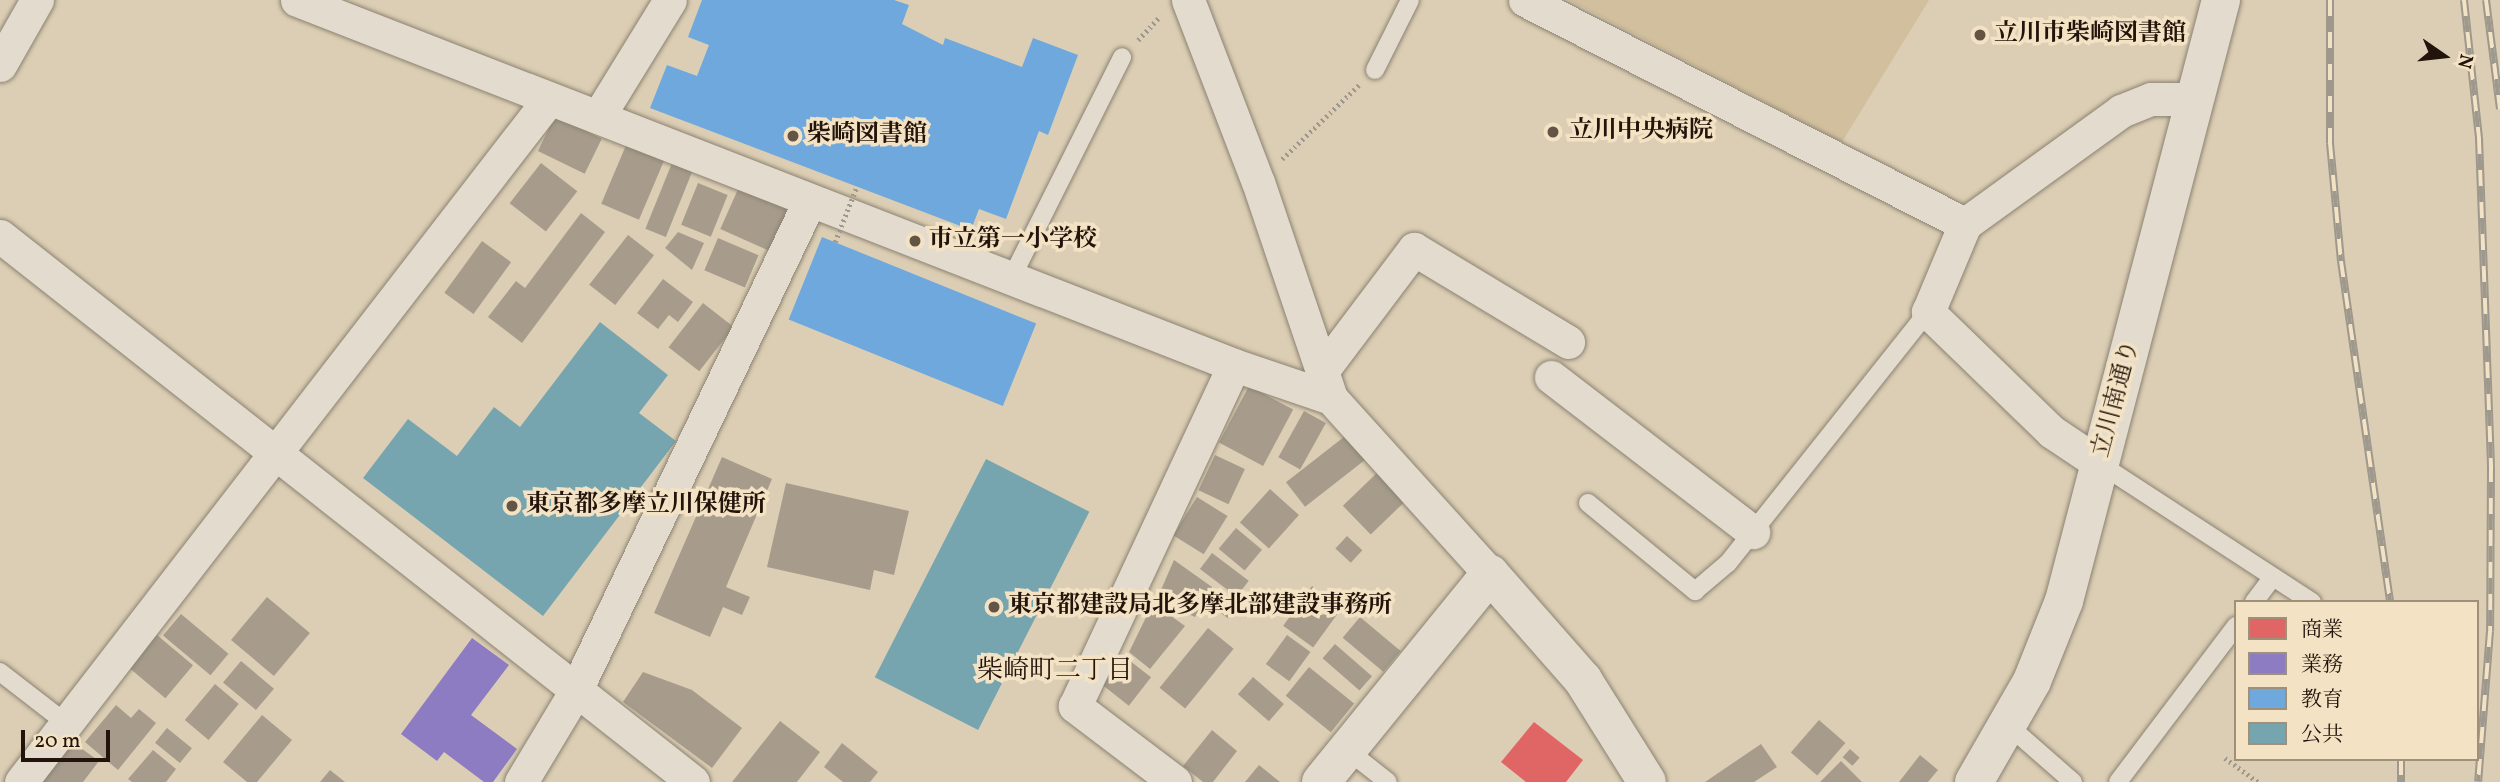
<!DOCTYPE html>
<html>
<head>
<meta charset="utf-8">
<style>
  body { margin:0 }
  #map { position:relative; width:2500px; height:782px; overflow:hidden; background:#dcceb4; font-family:Vollkorn,"Noto Serif JP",serif }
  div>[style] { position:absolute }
  .green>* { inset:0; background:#d2bf9d }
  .shops>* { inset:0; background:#e06666 }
  .offices>* { inset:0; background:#8e7cc3 }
  .schools>* { inset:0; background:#6fa8dc; transform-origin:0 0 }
  .public>* { inset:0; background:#76a5af; transform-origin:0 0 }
  .building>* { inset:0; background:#a79c8c; transform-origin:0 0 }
  .path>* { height:4.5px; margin-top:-2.25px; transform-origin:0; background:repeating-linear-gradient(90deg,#9e988d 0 2px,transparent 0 5.5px) }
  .roads { filter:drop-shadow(0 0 2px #8b8272) drop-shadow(0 0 2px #8b8272) }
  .service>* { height:18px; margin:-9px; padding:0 9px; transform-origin:9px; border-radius:9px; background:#e3dcce }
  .minor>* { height:33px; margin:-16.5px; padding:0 16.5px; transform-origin:16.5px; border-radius:16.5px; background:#e3dcce }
  .tertiary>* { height:38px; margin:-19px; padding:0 19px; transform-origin:19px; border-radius:19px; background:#e3dcce }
  .rail>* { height:8px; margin-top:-4px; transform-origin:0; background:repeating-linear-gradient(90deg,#f3e3c4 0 16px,#9e988d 0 32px); box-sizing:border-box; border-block:2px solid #9e988d }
  .path-bridge>* { height:4.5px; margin-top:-2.25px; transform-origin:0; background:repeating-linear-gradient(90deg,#9e988d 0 2px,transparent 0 5.5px) }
  .dots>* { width:19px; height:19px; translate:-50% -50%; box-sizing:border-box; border:4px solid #f3e3c4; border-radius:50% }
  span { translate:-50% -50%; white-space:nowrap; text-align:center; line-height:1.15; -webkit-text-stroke:7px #f3e3c4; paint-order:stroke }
  .poi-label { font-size:24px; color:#22130b; font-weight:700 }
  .left { translate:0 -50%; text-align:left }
  .street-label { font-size:24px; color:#22130b }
  .neighbourhood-label { font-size:26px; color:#22130b }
  .legend { position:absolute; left:2234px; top:600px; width:245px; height:161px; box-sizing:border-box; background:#f3e3c4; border:2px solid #9f907a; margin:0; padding:9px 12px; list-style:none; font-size:21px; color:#22130b }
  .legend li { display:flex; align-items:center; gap:14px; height:35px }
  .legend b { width:35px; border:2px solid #9f907a }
  .north { position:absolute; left:2409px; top:21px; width:70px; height:70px; -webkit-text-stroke:5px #f3e3c4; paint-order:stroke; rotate:104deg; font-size:19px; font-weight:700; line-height:28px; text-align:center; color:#22130b }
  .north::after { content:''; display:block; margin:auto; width:24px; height:32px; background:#22130b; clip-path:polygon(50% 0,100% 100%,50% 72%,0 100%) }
  .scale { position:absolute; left:21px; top:730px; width:89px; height:32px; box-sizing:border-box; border:4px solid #22130b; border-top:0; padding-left:9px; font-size:21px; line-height:24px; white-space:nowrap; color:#22130b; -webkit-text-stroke:5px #f3e3c4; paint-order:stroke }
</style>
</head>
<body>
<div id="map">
  <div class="green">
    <i style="clip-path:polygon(1569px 0,1929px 0,1842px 142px)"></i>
  </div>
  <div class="shops">
    <i style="clip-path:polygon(1534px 722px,1583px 760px,1566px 782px,1526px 782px,1501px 762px)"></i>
  </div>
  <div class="offices">
    <i style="clip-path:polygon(472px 638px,509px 665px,471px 715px,517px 749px,493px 782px,484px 782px,444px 752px,437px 761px,401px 734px)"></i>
  </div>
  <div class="schools">
    <i style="clip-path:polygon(702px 0,894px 0,909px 5px,902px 24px,943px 45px,945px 38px,1022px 67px,1033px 38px,1078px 55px,1048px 135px,1039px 131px,1006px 219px,979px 209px,971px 230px,650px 108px,667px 65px,697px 76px,709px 45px,688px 37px)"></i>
    <i style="left:822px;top:237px;width:231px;height:89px;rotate:22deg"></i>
  </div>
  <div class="public">
    <i style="clip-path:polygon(600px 322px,668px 375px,639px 413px,676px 441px,543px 616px,363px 478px,408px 419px,457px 456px,494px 407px,520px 427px)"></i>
    <i style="left:986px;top:459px;width:116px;height:245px;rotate:27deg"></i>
  </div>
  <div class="building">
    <i style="left:555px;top:116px;width:52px;height:39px;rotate:26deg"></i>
    <i style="left:627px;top:143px;width:41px;height:66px;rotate:23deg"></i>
    <i style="left:541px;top:163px;width:46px;height:51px;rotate:38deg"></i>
    <i style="left:672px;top:163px;width:22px;height:71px;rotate:22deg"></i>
    <i style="left:698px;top:183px;width:32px;height:45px;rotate:22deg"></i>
    <i style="left:739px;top:187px;width:55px;height:46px;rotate:24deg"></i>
    <i style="clip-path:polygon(581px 213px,605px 232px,522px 343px,488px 317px,516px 281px,525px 288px)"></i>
    <i style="clip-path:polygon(678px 232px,704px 243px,692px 270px,665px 248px)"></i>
    <i style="left:628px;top:235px;width:33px;height:63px;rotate:38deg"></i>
    <i style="left:718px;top:238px;width:44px;height:35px;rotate:23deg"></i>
    <i style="left:482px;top:241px;width:36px;height:64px;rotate:36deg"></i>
    <i style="clip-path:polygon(663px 279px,693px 302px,678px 322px,669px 315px,658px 329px,637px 313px)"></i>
    <i style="left:703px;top:303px;width:39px;height:56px;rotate:38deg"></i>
    <i style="left:1249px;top:386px;width:50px;height:64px;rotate:28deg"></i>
    <i style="left:1304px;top:411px;width:25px;height:53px;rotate:29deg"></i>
    <i style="left:1349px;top:433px;width:31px;height:80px;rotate:52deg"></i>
    <i style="left:1215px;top:455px;width:33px;height:39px;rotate:25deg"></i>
    <i style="clip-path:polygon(722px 457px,772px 479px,726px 587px,750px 597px,742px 615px,723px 607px,710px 637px,654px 613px)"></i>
    <i style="left:1381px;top:469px;width:40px;height:53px;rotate:46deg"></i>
    <i style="clip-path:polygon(786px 483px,909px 511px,894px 575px,874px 570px,870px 590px,767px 567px)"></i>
    <i style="left:1270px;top:489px;width:39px;height:45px;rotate:42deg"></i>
    <i style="left:1197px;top:497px;width:36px;height:45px;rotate:32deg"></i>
    <i style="left:1236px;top:528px;width:34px;height:27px;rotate:40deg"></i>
    <i style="left:1347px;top:536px;width:21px;height:17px;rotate:43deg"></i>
    <i style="left:1212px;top:553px;width:46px;height:20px;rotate:37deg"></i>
    <i style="clip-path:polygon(1174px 560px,1212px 587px,1195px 617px,1157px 599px)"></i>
    <i style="left:1312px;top:586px;width:37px;height:49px;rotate:36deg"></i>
    <i style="left:1219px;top:590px;width:24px;height:18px;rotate:35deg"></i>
    <i style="left:267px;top:597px;width:56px;height:56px;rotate:40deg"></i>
    <i style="clip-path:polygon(1153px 603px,1185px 626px,1150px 669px,1129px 652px)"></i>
    <i style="left:181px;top:614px;width:62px;height:28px;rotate:40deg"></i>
    <i style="left:1360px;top:617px;width:53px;height:27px;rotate:40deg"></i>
    <i style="left:1208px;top:628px;width:33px;height:77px;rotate:39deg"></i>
    <i style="left:157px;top:635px;width:47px;height:43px;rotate:40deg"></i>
    <i style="left:1287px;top:635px;width:29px;height:36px;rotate:36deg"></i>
    <i style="left:1335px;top:644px;width:49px;height:19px;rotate:41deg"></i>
    <i style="left:1125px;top:657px;width:33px;height:36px;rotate:38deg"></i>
    <i style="left:241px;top:661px;width:43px;height:28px;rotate:40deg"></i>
    <i style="left:1309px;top:667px;width:58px;height:37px;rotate:39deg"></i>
    <i style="clip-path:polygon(643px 672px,692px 690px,742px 728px,712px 768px,623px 702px)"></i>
    <i style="left:1253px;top:677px;width:41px;height:23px;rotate:41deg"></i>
    <i style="left:215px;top:684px;width:31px;height:47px;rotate:40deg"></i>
    <i style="clip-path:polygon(116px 705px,131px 718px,139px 709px,156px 723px,118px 770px,85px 742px)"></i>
    <i style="clip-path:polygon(262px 715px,292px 740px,257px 782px,247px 782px,223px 762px)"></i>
    <i style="left:1819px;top:720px;width:35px;height:43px;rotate:41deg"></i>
    <i style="clip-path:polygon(780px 721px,820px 752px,797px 782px,732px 782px)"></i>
    <i style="left:167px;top:728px;width:32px;height:19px;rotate:39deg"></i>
    <i style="clip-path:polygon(1212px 730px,1237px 751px,1213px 782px,1203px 782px,1183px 766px)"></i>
    <i style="clip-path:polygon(71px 741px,99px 761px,83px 782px,40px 782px)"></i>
    <i style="clip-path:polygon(842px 743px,878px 772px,870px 782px,843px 782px,824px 767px)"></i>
    <i style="clip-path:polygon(1761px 744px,1777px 767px,1754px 782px,1705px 782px)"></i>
    <i style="left:1850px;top:749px;width:13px;height:11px;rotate:42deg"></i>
    <i style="clip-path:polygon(153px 750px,176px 769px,166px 782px,132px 782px,128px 779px)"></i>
    <i style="clip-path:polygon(1920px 755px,1938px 770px,1928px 782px,1899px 782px)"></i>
    <i style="clip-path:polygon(1841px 761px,1862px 782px,1820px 782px)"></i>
    <i style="clip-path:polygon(1259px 765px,1280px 782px,1245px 782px)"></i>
    <i style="clip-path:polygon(330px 770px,345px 782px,320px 782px)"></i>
  </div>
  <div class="path">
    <i style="left:1138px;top:40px;width:33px;rotate:-47deg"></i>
    <i style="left:1282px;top:159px;width:107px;rotate:-43.9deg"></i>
    <i style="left:2225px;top:758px;width:41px;rotate:36deg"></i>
  </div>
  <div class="roads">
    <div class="service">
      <i style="left:1375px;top:70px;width:78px;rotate:-63.4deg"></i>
      <i style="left:1011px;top:279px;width:248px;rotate:-63.4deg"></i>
      <i style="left:2100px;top:464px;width:253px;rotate:33.1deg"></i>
      <i style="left:1588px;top:503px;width:139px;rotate:39.4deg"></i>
      <i style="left:1695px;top:591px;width:43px;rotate:-40.3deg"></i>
      <i style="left:1728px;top:563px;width:321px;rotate:-51.5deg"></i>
      <i style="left:2254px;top:602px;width:31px;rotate:-53deg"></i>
      <i style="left:0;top:672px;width:83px;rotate:37.7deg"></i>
      <i style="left:2009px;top:726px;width:85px;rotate:41.2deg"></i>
      <i style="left:1346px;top:749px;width:53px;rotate:38.2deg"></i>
      <i style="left:2118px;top:782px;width:196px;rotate:-52.9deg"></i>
    </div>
    <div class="minor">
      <i style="left:297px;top:0;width:1006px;rotate:21.28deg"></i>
      <i style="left:1234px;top:365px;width:102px;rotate:18.8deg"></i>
      <i style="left:1188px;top:0;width:195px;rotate:69deg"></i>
      <i style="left:1258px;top:182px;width:228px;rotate:71.3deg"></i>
      <i style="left:1331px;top:398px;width:237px;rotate:47.9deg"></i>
      <i style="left:1525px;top:0;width:494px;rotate:27deg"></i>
      <i style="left:0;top:65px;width:75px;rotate:-60.4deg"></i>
      <i style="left:598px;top:117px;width:137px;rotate:-58.4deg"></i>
      <i style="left:0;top:236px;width:882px;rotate:38.23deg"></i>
      <i style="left:1322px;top:371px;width:153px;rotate:-53deg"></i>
      <i style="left:1414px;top:249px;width:180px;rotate:31.1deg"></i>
      <i style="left:1551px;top:377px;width:255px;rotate:37.5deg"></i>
      <i style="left:2100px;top:464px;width:58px;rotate:-146.3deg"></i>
      <i style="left:2052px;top:432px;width:173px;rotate:-135.9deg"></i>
      <i style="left:1928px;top:312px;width:95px;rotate:-67.2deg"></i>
      <i style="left:1965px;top:224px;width:193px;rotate:-35.9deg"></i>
      <i style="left:2121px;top:111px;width:32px;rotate:-22deg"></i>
      <i style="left:2151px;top:99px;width:44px"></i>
      <i style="left:21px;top:782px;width:863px;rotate:-52.29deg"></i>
      <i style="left:521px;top:782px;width:105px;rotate:-59deg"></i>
      <i style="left:575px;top:692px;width:543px;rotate:-64.47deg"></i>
      <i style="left:1175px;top:782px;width:126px;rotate:-142.8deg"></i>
      <i style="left:1075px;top:706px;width:376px;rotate:-65deg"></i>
    </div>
    <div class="tertiary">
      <i style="left:1321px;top:782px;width:268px;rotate:-50.9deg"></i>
      <i style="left:1490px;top:574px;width:141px;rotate:48.7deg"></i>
      <i style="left:1583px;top:680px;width:120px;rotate:57.9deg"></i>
      <i style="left:1974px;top:782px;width:116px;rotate:-60.1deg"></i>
      <i style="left:2032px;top:681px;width:86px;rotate:-68.2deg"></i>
      <i style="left:2064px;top:601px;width:621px;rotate:-75.36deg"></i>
    </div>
  </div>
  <div class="rail">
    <i style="left:2330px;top:0;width:143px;rotate:90deg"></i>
    <i style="left:2330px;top:143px;width:119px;rotate:84.7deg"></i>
    <i style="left:2341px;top:261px;width:345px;rotate:81.8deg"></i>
    <i style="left:2464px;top:0;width:139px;rotate:83.8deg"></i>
    <i style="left:2479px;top:138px;width:328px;rotate:87.9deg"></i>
    <i style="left:2491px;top:466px;width:165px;rotate:90.3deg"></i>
    <i style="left:2490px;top:631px;width:151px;rotate:94.5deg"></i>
    <i style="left:2486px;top:0;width:110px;rotate:82.7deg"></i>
    <i style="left:2401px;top:759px;width:23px;rotate:90deg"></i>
  </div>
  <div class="path-bridge">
    <i style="left:835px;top:242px;width:60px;rotate:-68.6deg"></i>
  </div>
  <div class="dots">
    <i style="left:1980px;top:35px;background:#635446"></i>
    <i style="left:1553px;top:132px;background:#635446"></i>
    <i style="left:793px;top:136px;background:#635446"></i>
    <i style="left:915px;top:241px;background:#635446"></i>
    <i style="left:512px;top:506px;background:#635446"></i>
    <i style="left:994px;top:607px;background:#635446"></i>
  </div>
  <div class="poi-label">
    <span class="left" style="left:1994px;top:35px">立川市柴崎図書館</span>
    <span class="left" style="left:1569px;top:132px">立川中央病院</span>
    <span class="left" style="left:807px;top:136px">柴崎図書館</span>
    <span class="left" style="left:929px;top:241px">市立第一小学校</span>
    <span class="left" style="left:526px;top:506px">東京都多摩立川保健所</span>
    <span class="left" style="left:1008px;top:607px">東京都建設局北多摩北部建設事務所</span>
  </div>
  <div class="street-label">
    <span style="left:2117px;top:399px;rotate:-75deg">立川南通り</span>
  </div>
  <div class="neighbourhood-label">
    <span style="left:1055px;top:672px">柴崎町二丁目</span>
  </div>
  <ul class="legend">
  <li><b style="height:19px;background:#e06666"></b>商業</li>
  <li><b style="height:19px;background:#8e7cc3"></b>業務</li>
  <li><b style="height:19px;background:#6fa8dc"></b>教育</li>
  <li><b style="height:19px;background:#76a5af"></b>公共</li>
  </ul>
  <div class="north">N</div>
  <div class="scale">20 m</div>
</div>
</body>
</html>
